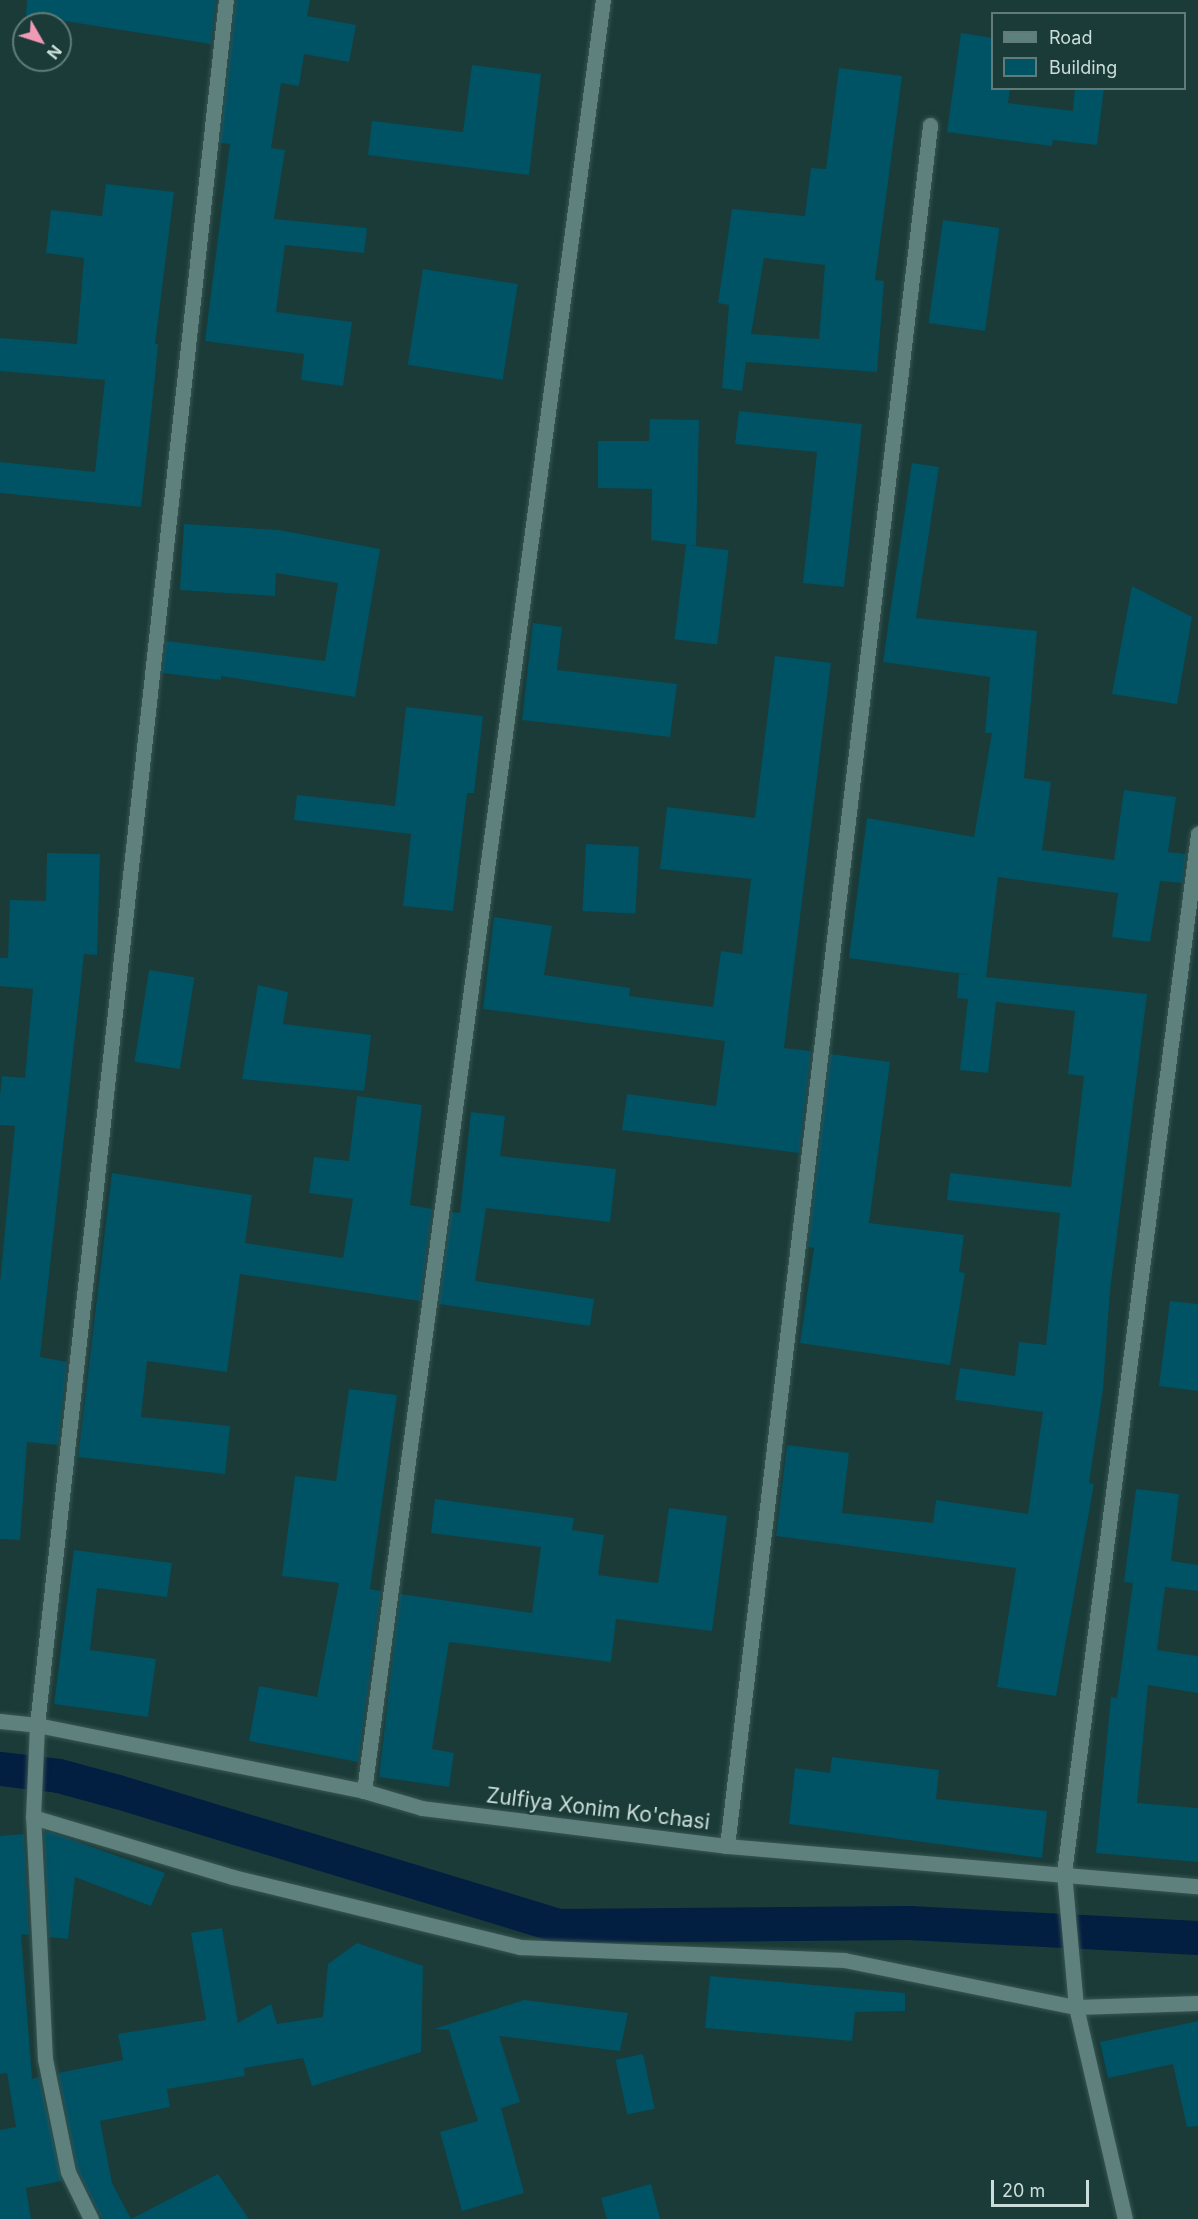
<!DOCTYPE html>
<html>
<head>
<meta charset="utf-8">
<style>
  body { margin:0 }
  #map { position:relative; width:1198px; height:2219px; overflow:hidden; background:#1a3b37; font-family:Inter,sans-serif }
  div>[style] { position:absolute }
  .canal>* { height:34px; margin:-17px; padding:0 17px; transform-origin:17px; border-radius:17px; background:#021e41 }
  .building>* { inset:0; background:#005265; transform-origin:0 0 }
  .roads { filter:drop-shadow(0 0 2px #395653) drop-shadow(0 0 2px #395653) }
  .street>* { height:15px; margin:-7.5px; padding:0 7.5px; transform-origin:7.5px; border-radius:7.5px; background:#5f817d }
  span { translate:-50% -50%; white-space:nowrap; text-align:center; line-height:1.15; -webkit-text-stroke:4.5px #1a3b37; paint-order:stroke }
  .street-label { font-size:21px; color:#cbddda }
  .legend { position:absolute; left:991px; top:12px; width:195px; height:78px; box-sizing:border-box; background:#1a3b37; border:2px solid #617c78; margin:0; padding:8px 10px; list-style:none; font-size:18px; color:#cbddda }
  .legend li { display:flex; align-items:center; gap:12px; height:30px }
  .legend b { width:30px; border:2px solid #617c78 }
  .north { position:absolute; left:12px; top:12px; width:60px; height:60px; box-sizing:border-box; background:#1a3b37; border:2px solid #617c78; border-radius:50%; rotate:129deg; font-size:16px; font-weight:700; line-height:24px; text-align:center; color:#cbddda }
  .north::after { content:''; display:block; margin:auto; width:21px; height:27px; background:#f09ab5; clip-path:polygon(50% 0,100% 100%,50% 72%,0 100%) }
  .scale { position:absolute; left:991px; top:2180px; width:98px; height:27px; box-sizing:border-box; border:3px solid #cbddda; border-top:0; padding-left:8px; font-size:18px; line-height:21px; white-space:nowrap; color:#cbddda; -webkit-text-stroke:4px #1a3b37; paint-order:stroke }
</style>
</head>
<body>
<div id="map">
  <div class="canal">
    <i style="left:0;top:1769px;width:59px;rotate:6.8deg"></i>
    <i style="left:59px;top:1776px;width:61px;rotate:15.2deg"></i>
    <i style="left:118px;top:1792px;width:460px;rotate:16.9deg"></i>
    <i style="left:558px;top:1926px;width:352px;rotate:-0.5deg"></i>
    <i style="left:910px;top:1923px;width:288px;rotate:3deg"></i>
  </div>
  <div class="building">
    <i style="clip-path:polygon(27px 0,216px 0,211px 44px,26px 15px)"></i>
    <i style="clip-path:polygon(236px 0,310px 0,307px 16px,356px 25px,349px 62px,304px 54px,299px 86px,281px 83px,271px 148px,285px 150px,274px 219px,367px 228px,364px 253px,285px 245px,276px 312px,352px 322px,343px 386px,301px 380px,304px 354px,205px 341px,230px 144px,220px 143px)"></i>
    <i style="clip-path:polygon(961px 33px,993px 38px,993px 88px,1010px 88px,1008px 103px,1073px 111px,1075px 88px,1104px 88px,1097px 145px,1053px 140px,1052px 146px,947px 132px)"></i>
    <i style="clip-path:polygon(472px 65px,541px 74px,529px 175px,368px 155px,372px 121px,463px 132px)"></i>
    <i style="clip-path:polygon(evenodd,839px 68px,902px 76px,875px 280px,884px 281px,877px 372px,746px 362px,742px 391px,722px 388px,729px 305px,718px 303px,732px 209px,805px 216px,811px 168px,826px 169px,839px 68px,764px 258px,825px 265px,819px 339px,751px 334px,764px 258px)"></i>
    <i style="clip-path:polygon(106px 184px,174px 192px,155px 344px,158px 344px,155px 377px,141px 507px,0 493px,0 462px,95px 472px,105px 380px,0 371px,0 338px,77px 344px,84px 258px,46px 253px,51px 210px,102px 216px)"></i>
    <i style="left:943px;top:220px;width:57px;height:104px;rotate:8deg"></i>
    <i style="left:423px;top:269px;width:96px;height:97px;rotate:9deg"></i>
    <i style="clip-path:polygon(739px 411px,862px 424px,844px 587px,803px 583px,817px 452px,735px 444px)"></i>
    <i style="clip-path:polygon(650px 419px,699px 420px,696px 546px,651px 540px,652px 489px,598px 488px,598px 441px,649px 441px)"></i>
    <i style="clip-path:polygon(912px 463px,939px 467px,916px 618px,1037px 631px,1024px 778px,1051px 782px,1042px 850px,1114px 860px,1124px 790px,1176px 797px,1168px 852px,1186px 854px,1182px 883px,1160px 881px,1150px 942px,1112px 937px,1118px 893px,998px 877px,986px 977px,1147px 994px,1110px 1291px,1103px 1389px,1089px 1483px,1094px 1484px,1056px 1696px,997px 1687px,1016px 1568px,776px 1536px,787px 1445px,849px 1453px,842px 1513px,933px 1523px,936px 1500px,1028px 1514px,1043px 1412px,955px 1400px,960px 1368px,1015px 1376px,1019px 1342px,1046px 1345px,1060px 1213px,947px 1200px,950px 1173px,1071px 1187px,1084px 1076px,1068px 1074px,1075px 1011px,996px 1002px,988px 1073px,960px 1070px,968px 999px,957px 998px,959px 974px,971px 975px,849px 958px,867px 818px,974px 837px,992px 733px,985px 733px,990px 677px,883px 662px)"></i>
    <i style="clip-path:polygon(184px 524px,279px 530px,380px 549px,355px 697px,221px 676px,221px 680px,162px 673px,166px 641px,325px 661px,338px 583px,276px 573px,275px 596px,180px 590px)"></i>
    <i style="left:686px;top:545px;width:43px;height:95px;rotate:7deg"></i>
    <i style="clip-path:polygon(1132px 586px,1192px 617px,1177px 704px,1112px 694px)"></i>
    <i style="clip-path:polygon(533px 623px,562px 627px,557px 670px,677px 684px,670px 737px,522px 720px)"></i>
    <i style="clip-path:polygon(775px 656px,831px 663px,784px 1048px,811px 1051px,799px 1153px,622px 1130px,627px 1094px,716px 1106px,725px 1041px,483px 1009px,494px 917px,552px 926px,544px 975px,630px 988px,629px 996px,713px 1007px,721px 951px,742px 954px,751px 879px,660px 869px,667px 807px,755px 818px)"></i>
    <i style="clip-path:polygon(406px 707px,483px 716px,474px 793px,467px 793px,453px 911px,403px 906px,411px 834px,294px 820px,297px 795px,395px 806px)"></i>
    <i style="left:586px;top:844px;width:53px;height:67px;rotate:3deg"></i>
    <i style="clip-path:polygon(47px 853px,100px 854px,97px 955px,84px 954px,40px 1357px,67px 1362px,58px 1445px,27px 1442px,20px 1540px,0 1539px,0 1283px,15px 1126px,0 1125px,0 1095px,2px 1076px,25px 1078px,33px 989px,0 986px,0 958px,8px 958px,10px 900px,46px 901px)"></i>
    <i style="left:149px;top:970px;width:46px;height:93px;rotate:9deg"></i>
    <i style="clip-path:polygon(258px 985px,288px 992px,283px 1024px,371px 1035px,364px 1091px,242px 1079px)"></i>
    <i style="clip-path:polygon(830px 1054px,890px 1062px,869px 1223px,964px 1235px,959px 1272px,965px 1273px,950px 1365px,800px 1343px,814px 1248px,808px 1247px)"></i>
    <i style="clip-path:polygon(357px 1096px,422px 1105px,410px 1205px,432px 1209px,420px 1301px,240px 1274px,227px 1372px,147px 1361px,141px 1417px,230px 1426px,225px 1474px,78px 1457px,112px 1173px,252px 1195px,245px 1243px,343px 1258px,353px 1199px,309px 1193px,314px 1157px,349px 1161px)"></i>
    <i style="clip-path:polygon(471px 1112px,505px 1116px,500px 1156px,616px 1169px,610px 1222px,486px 1208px,475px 1281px,594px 1299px,590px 1326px,439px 1304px,451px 1212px,460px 1213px)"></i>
    <i style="clip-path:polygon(1170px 1301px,1198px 1304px,1198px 1391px,1159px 1386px)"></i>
    <i style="clip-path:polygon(349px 1389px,397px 1395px,370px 1589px,381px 1591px,358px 1762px,249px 1741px,259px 1686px,317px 1697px,339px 1583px,282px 1576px,295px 1476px,336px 1481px)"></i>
    <i style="clip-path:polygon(1136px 1489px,1179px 1494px,1171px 1561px,1198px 1565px,1198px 1591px,1165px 1587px,1157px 1650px,1198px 1656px,1198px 1693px,1148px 1685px,1137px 1803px,1198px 1808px,1198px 1862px,1096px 1853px,1111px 1697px,1117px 1698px,1133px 1583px,1124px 1582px)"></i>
    <i style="clip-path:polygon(435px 1499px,574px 1518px,572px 1530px,604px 1535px,598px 1575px,658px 1583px,669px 1508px,727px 1516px,712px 1631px,616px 1619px,611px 1662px,449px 1642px,432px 1749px,454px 1753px,449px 1787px,379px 1777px,400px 1594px,532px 1613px,541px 1547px,431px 1533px)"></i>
    <i style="clip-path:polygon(74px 1550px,172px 1563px,167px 1597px,97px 1588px,90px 1650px,156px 1659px,148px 1717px,54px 1704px)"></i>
    <i style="clip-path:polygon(832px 1757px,939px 1770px,936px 1799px,1047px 1811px,1042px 1858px,789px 1824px,795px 1768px,830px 1773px)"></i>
    <i style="clip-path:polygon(50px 1832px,165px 1873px,151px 1906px,75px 1877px,68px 1939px,49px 1937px,44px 1833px)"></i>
    <i style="clip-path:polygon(24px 1834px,29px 1935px,21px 1934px,32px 2079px,39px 2077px,62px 2181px,26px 2188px,31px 2219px,0 2219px,0 2130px,16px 2127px,7px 2073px,0 2074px,0 1836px)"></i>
    <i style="clip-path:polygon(222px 1928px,238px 2023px,271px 2004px,277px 2024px,323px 2017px,328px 1964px,357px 1943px,423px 1966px,421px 2052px,312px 2086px,303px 2058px,244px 2068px,245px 2076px,167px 2089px,170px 2107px,100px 2121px,112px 2183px,131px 2219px,218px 2174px,249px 2219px,102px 2219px,77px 2169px,58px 2073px,123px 2060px,118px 2034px,206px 2020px,191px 1933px)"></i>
    <i style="clip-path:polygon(710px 1976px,905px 1993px,905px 2011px,855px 2012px,852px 2041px,705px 2028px)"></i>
    <i style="clip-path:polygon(524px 2000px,628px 2013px,620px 2051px,499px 2036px,520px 2102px,501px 2108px,524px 2193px,462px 2211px,440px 2132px,478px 2121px,449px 2030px,434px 2029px)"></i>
    <i style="clip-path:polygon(1198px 2021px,1198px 2126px,1187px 2127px,1173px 2064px,1108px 2078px,1100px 2042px)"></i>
    <i style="left:643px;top:2054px;width:56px;height:28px;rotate:78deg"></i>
    <i style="clip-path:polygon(651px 2184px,660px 2219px,607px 2219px,601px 2198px)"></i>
  </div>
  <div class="roads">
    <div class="street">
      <i style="left:0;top:1721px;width:37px;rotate:6deg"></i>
      <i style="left:37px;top:1725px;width:334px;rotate:11.4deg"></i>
      <i style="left:364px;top:1791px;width:60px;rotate:16.3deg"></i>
      <i style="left:422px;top:1808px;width:307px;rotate:7.1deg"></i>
      <i style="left:727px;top:1846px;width:473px;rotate:4.9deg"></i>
      <i style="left:364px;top:1791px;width:1807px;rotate:-82.4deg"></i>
      <i style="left:33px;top:1817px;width:209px;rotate:16.7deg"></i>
      <i style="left:233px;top:1877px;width:295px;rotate:13.7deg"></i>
      <i style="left:520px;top:1947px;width:324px;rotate:2.3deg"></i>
      <i style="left:844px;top:1960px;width:237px;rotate:11.5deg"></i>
      <i style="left:1076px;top:2007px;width:122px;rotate:-1.9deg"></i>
      <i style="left:727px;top:1846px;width:1733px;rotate:-83.27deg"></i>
      <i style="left:91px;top:2219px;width:52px;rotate:-116.1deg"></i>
      <i style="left:68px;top:2172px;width:115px;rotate:-101.5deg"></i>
      <i style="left:45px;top:2059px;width:242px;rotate:-92.8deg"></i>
      <i style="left:33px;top:1817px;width:92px;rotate:-87.5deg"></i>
      <i style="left:37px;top:1725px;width:1735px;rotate:-83.75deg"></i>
      <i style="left:1125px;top:2219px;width:218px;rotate:-103deg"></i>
      <i style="left:1076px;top:2007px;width:135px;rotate:-95.1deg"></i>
      <i style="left:1064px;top:1873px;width:1048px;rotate:-82.65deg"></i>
    </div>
  </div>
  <div class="street-label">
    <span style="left:598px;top:1809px;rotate:7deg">Zulfiya Xonim Ko'chasi</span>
  </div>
  <ul class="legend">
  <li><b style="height:8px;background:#5f817d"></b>Road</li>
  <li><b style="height:16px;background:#005265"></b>Building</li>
  </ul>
  <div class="north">N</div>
  <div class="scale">20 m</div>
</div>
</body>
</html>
